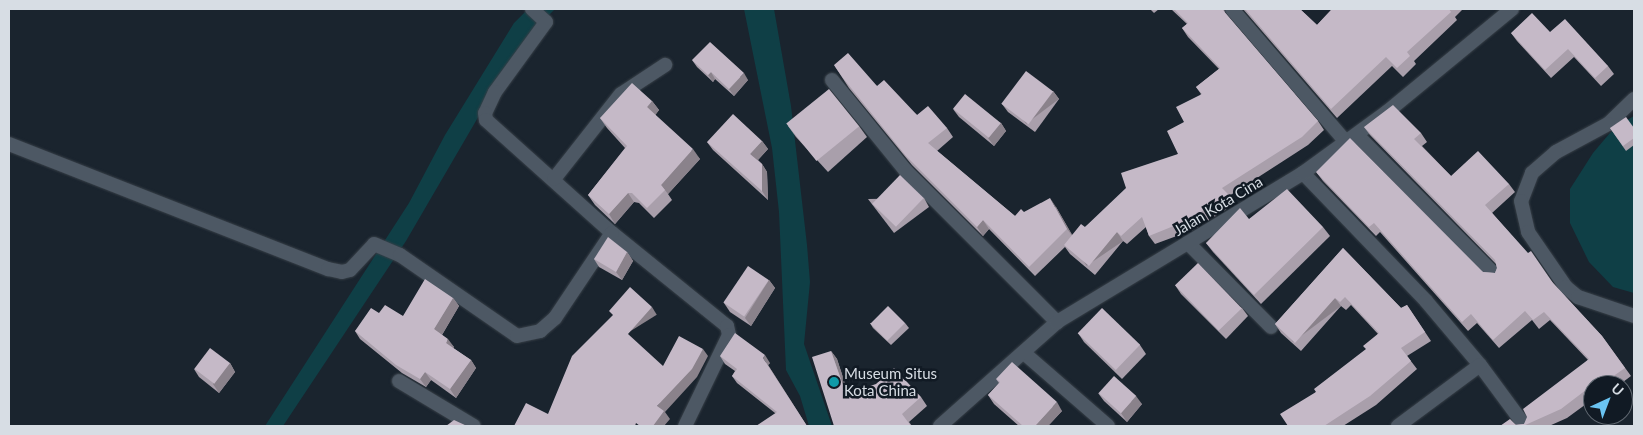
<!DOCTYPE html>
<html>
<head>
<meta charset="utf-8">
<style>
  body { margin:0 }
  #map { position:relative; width:1643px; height:435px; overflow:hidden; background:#1a242e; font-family:Lato,sans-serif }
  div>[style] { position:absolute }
  .water>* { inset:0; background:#0f3f46 }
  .roads { filter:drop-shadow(0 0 1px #373f47) drop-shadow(0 0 1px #373f47) }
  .minor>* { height:14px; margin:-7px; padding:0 7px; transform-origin:7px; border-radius:7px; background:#4d5864 }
  .wall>* { inset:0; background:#a99fab }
  .shaded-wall>* { inset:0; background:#8a828b; transform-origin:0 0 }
  .building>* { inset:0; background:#c5b9c7; transform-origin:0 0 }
  .dots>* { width:14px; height:14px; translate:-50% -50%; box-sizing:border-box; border:2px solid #111a24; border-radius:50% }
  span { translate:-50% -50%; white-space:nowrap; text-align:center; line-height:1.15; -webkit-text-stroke:5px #111a24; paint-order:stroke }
  .street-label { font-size:15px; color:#d7dde4 }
  .poi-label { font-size:15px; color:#d7dde4 }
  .left { translate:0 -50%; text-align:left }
  .frame { position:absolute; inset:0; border:10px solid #d7dde4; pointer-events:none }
  .north { position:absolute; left:1583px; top:375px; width:50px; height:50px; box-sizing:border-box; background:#111a24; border:1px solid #606871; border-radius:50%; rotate:43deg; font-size:14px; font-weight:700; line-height:20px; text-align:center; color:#d7dde4 }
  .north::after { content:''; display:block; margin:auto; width:18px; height:22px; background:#6ac3f1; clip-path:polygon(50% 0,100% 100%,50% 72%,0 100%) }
</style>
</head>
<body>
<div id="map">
  <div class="water">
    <i style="clip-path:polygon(528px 9px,555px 9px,530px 34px,512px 59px,406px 241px,283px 426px,265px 426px,409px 203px,445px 135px,514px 23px)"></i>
    <i style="clip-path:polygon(744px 9px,774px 9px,791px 106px,807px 245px,810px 282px,804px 344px,832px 426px,809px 426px,800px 396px,786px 370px,779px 212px,772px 148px)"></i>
    <i style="clip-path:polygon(1634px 116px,1634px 293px,1613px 287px,1589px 262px,1570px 223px,1570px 189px,1593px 153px,1615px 127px)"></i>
  </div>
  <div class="roads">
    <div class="minor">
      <i style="left:532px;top:9px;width:19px;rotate:43deg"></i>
      <i style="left:546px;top:22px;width:87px;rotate:126.1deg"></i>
      <i style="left:495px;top:92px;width:23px;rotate:115deg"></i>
      <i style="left:485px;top:113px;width:7px;rotate:82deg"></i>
      <i style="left:486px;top:120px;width:169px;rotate:41.9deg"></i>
      <i style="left:612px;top:233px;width:148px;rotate:39deg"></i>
      <i style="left:727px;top:326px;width:9px;rotate:77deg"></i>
      <i style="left:729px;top:335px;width:101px;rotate:115.8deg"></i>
      <i style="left:1232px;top:9px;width:177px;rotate:49.4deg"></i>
      <i style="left:832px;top:80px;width:117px;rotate:50.9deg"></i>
      <i style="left:906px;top:171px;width:214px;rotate:45deg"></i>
      <i style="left:1634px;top:99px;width:36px;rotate:136deg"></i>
      <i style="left:1608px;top:124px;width:59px;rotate:151.7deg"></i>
      <i style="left:1556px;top:152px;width:32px;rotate:139deg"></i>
      <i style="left:1532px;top:173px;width:30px;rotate:111deg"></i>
      <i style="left:1521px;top:201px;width:32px;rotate:77deg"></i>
      <i style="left:1528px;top:232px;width:67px;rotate:55.4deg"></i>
      <i style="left:1566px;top:287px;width:16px;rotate:40deg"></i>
      <i style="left:1578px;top:297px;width:59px;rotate:18.7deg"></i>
      <i style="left:1357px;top:135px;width:197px;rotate:45.4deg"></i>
      <i style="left:9px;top:144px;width:343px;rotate:21.4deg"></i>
      <i style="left:328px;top:269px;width:14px;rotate:12deg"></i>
      <i style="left:342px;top:272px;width:8px;rotate:-14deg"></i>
      <i style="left:350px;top:270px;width:35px;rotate:-47deg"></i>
      <i style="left:374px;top:244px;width:28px;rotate:23deg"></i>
      <i style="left:400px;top:255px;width:142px;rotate:34.7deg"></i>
      <i style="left:517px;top:336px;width:24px;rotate:-12deg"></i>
      <i style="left:540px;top:331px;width:20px;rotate:-41deg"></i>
      <i style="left:555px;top:318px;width:102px;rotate:-56.2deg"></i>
      <i style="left:1303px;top:173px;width:178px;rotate:46.1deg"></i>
      <i style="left:1426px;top:301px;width:84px;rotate:49.8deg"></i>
      <i style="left:1480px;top:365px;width:76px;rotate:53.6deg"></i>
      <i style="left:554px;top:179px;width:108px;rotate:-51.8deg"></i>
      <i style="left:621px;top:94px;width:53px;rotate:-33.4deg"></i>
      <i style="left:1188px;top:243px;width:118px;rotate:45.3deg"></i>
      <i style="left:1024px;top:353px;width:111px;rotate:41deg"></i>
      <i style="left:399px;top:381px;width:87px;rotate:31deg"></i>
      <i style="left:940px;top:426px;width:157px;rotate:-41.6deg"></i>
      <i style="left:1057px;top:322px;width:288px;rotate:-31.2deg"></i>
      <i style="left:1303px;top:173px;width:104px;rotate:-36deg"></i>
      <i style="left:1387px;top:112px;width:162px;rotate:-39.5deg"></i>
      <i style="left:1398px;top:426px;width:102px;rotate:-36.6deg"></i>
    </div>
  </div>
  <div class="wall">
    <i style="clip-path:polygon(1150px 9px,1159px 9px,1154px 13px)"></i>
    <i style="clip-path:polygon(1171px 9px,1224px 9px,1225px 13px,1318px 121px,1324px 130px,1308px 145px,1229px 196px,1235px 204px,1193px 230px,1155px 244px,1149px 236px,1146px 227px,1127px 244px,1123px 241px,1095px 275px,1070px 254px,1065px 247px,1035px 276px,989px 229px,983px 236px,912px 165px,849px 88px,834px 65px,877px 86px,917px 115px,947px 128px,953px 137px,937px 151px,1015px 216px,1024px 212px,1056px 207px,1072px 235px,1085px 227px,1178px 154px,1184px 122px,1201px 94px,1196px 87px,1219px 69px,1188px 37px,1182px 28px,1187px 24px)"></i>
    <i style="clip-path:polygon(1243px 9px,1300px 9px,1317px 25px,1332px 9px,1463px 9px,1455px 17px,1457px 20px,1414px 61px,1416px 64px,1403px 77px,1392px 66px,1337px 118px)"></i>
    <i style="clip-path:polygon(1550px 32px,1608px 66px,1614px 74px,1601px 86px,1574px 57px,1551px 78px,1517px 41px,1511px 33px)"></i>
    <i style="clip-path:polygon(692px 60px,748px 80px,734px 96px,715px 79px,713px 82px,697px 67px)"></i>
    <i style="clip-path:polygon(1053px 91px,1059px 99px,1035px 132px,1008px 112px,1002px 104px)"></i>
    <i style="clip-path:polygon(652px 101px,659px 110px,655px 115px,700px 159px,668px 194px,672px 200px,654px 218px,639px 203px,634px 202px,615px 224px,595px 205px,588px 195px,625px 148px,607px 128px,600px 118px)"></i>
    <i style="clip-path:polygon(953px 109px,1001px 123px,1006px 131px,994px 146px,959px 117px)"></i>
    <i style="clip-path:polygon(788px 126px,859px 126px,867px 137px,828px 172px,796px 137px)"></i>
    <i style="clip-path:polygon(1364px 127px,1421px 133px,1427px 142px,1422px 146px,1451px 176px,1509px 184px,1515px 192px,1492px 213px,1553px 283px,1602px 336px,1631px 376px,1619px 385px,1593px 385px,1593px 399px,1567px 418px,1549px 426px,1500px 426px,1524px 424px,1588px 360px,1550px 320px,1539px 329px,1532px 320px,1499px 348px,1477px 323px,1468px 331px,1380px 232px,1376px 236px,1323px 181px,1316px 172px,1483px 272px,1495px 273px,1497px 268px,1496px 264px,1370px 135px)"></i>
    <i style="clip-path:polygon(1610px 128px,1634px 128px,1634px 145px,1626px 151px)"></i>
    <i style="clip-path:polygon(762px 141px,768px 149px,758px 160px,762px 164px,767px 172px,768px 200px,713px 150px,707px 142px)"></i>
    <i style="clip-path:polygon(924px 198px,929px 207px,894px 233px,868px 199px)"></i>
    <i style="clip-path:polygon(1249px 219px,1323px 227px,1330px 236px,1261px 304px,1213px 252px,1206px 243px)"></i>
    <i style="clip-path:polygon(1343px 248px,1401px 308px,1407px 305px,1431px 341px,1407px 356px,1417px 369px,1376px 405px,1343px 426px,1288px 426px,1316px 392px,1366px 350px,1378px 334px,1351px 305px,1346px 310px,1341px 306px,1301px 351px,1281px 333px,1275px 324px)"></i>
    <i style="clip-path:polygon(627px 252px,633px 261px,622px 280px,599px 267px,594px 259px)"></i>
    <i style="clip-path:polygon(769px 280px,775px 288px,751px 326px,730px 312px,724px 303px)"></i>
    <i style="clip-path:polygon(1175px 285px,1242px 308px,1248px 316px,1226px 339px,1181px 294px)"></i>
    <i style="clip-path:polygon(453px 298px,459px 306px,442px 335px,454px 347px,453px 348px,471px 360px,476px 368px,456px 398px,431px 380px,426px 387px,402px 373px,360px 339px,355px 331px,379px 313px,403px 316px)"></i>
    <i style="clip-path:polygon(870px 323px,905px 323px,909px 328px,891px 345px,873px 328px)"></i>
    <i style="clip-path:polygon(1078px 333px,1140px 345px,1146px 354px,1122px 379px,1084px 342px)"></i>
    <i style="clip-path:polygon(831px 351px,837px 359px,848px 393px,921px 397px,927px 406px,909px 422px,912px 426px,834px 426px)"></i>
    <i style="clip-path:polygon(720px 356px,770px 363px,768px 365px,807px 426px,775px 413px,737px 383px,732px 376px,735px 371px,725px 364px)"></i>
    <i style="clip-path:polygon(230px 363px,235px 372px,219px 393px,199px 377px,194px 369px)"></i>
    <i style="clip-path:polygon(996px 379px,1062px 411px,1048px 426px,1019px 426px,994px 404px,988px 395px,999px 383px)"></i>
    <i style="clip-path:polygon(1098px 393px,1142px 404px,1127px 422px,1104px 401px)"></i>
  </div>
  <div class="shaded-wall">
    <i style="clip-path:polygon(711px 72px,715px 79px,713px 82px,708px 75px)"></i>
    <i style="clip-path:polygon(744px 73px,748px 80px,734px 96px,729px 89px)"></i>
    <i style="left:1053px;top:91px;width:10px;height:41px;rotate:53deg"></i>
    <i style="clip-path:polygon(652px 101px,659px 110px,654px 117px,647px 107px)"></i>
    <i style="clip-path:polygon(1001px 123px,1006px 131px,994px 146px,988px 138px)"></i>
    <i style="clip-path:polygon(762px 141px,768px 149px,756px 162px,750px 154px)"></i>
    <i style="clip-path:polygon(693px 149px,700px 159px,668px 194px,661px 185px)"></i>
    <i style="clip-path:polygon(762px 164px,767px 172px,768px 200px,762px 191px)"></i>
    <i style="clip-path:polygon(628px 193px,634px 202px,615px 224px,609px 214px)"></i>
    <i style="clip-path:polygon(1050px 198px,1056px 207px,1074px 238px,1067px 229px)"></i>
    <i style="clip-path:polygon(983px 220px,989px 229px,983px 236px,977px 227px)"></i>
    <i style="left:1117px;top:232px;width:11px;height:44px;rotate:56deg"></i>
    <i style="clip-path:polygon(627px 252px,633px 261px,622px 280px,616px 272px)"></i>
    <i style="clip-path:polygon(769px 280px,775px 288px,751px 326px,745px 318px)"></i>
    <i style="clip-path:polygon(453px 298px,459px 306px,440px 338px,434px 329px)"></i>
    <i style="left:1335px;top:298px;width:10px;height:60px;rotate:53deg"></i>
    <i style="left:652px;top:307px;width:9px;height:36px;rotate:58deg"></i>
    <i style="clip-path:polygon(448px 339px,454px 347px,451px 351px,446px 343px)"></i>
    <i style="clip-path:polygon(703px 349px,708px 356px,697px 377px,665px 412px,670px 419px,664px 426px,653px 426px,657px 406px)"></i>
    <i style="clip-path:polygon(831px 351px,837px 359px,851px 402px,846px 394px)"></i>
    <i style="clip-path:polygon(765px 355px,770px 363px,768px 365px,807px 426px,763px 358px)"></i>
    <i style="clip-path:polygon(471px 360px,476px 368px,456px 398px,450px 389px)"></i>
    <i style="clip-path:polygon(230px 363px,235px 372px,219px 393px,213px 384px)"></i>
    <i style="clip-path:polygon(425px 372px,431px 380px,426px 387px,420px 379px)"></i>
    <i style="clip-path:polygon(1136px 396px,1142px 404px,1127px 422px,1121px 413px)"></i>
    <i style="clip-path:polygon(1057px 402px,1062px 411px,1048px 426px,1035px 426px)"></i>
  </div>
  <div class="building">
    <i style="clip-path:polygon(1174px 9px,1222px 9px,1318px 121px,1302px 137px,1222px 188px,1229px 195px,1186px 221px,1149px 236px,1142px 217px,1121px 236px,1117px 232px,1089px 266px,1064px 245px,1081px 224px,1085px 227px,1126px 188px,1121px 173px,1178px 154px,1167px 131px,1184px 122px,1176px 107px,1202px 94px,1196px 87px,1220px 68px,1182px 28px,1188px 23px)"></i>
    <i style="clip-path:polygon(1245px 9px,1300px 9px,1317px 25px,1332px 9px,1449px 9px,1451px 12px,1407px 52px,1410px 56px,1397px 68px,1386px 57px,1331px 109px)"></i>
    <i style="clip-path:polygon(1532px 13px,1550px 32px,1565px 19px,1608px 66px,1595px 78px,1568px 49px,1545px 70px,1511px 33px)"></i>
    <i style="clip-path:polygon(710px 42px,744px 73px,729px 89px,711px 72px,708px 75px,692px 60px)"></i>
    <i style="clip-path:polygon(848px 53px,877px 86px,884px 80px,917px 115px,928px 106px,947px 128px,928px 143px,1015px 216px,1021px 209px,1024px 212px,1050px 198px,1067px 229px,1029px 267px,983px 220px,977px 227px,906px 156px,843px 78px,834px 65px)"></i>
    <i style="left:1026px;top:71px;width:34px;height:41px;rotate:37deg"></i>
    <i style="clip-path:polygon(632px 83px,652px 101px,647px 107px,693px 149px,661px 185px,665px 190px,647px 208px,632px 193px,628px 193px,609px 214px,588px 195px,627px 146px,600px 118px)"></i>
    <i style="left:829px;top:89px;width:48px;height:55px;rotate:51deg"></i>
    <i style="left:965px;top:94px;width:46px;height:19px;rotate:39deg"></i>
    <i style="clip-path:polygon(1393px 105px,1421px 133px,1414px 139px,1451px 176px,1478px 151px,1509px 184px,1485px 205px,1528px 253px,1531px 251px,1553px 283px,1602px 336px,1625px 368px,1602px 384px,1599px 380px,1561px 409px,1523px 426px,1500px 426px,1510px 419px,1516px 425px,1524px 424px,1527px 417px,1523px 409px,1589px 359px,1544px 312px,1533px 320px,1525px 311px,1493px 340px,1471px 314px,1462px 322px,1374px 223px,1369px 227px,1316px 172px,1350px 138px,1483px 272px,1495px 273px,1497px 268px,1495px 260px,1364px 127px)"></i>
    <i style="clip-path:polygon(733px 114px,762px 141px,750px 154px,762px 164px,762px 191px,707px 142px)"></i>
    <i style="clip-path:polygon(1626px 117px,1634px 128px,1634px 138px,1623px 146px,1610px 128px)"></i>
    <i style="left:900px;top:175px;width:33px;height:40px;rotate:44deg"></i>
    <i style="clip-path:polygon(1287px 189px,1323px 227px,1254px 295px,1206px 243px,1240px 208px,1249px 219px)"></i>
    <i style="clip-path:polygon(608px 237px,627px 252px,616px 272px,594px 259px)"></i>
    <i style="clip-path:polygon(1343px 248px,1401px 308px,1407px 305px,1425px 332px,1401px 348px,1411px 361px,1370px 396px,1324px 426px,1288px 426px,1280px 414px,1316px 392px,1314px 389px,1366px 349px,1363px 346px,1379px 333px,1345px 297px,1340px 302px,1335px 298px,1295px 343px,1275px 324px)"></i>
    <i style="left:1198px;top:263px;width:63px;height:32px;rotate:46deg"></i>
    <i style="left:748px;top:266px;width:25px;height:44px;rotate:34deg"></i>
    <i style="clip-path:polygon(425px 279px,453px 298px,434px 329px,448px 339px,446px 343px,471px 360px,450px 389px,425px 372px,420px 379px,396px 365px,355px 331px,371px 308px,379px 313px,385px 305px,403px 316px)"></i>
    <i style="clip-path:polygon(630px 287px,652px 307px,628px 334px,663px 366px,679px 336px,703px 349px,692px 369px,657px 406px,664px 411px,653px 426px,640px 426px,636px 423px,635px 426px,514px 426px,526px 403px,548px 414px,572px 356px,613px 315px,609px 311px)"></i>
    <i style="left:888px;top:306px;width:24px;height:25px;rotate:45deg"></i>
    <i style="left:1102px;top:308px;width:53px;height:35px;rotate:44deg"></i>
    <i style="clip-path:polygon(735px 333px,765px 355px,763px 358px,807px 426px,756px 426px,777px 412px,732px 376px,737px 369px,720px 356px)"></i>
    <i style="left:210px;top:348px;width:25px;height:26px;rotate:37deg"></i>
    <i style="clip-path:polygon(831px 351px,846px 394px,876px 384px,894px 368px,921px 397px,902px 414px,911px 426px,834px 426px,812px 357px)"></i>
    <i style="clip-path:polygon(1012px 362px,1057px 402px,1035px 426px,1023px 426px,988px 395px,1000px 382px,996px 379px)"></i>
    <i style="left:1114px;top:376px;width:30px;height:23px;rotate:42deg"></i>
    <i style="clip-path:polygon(454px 420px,467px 426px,446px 426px)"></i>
  </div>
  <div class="dots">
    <i style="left:834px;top:382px;background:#0f9aa8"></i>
  </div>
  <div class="street-label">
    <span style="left:1218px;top:206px;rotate:-31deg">Jalan Kota Cina</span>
  </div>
  <div class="poi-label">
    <span class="left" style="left:844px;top:382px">Museum Situs<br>Kota China</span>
  </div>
  <div class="frame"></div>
  <div class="north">U</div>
</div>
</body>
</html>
